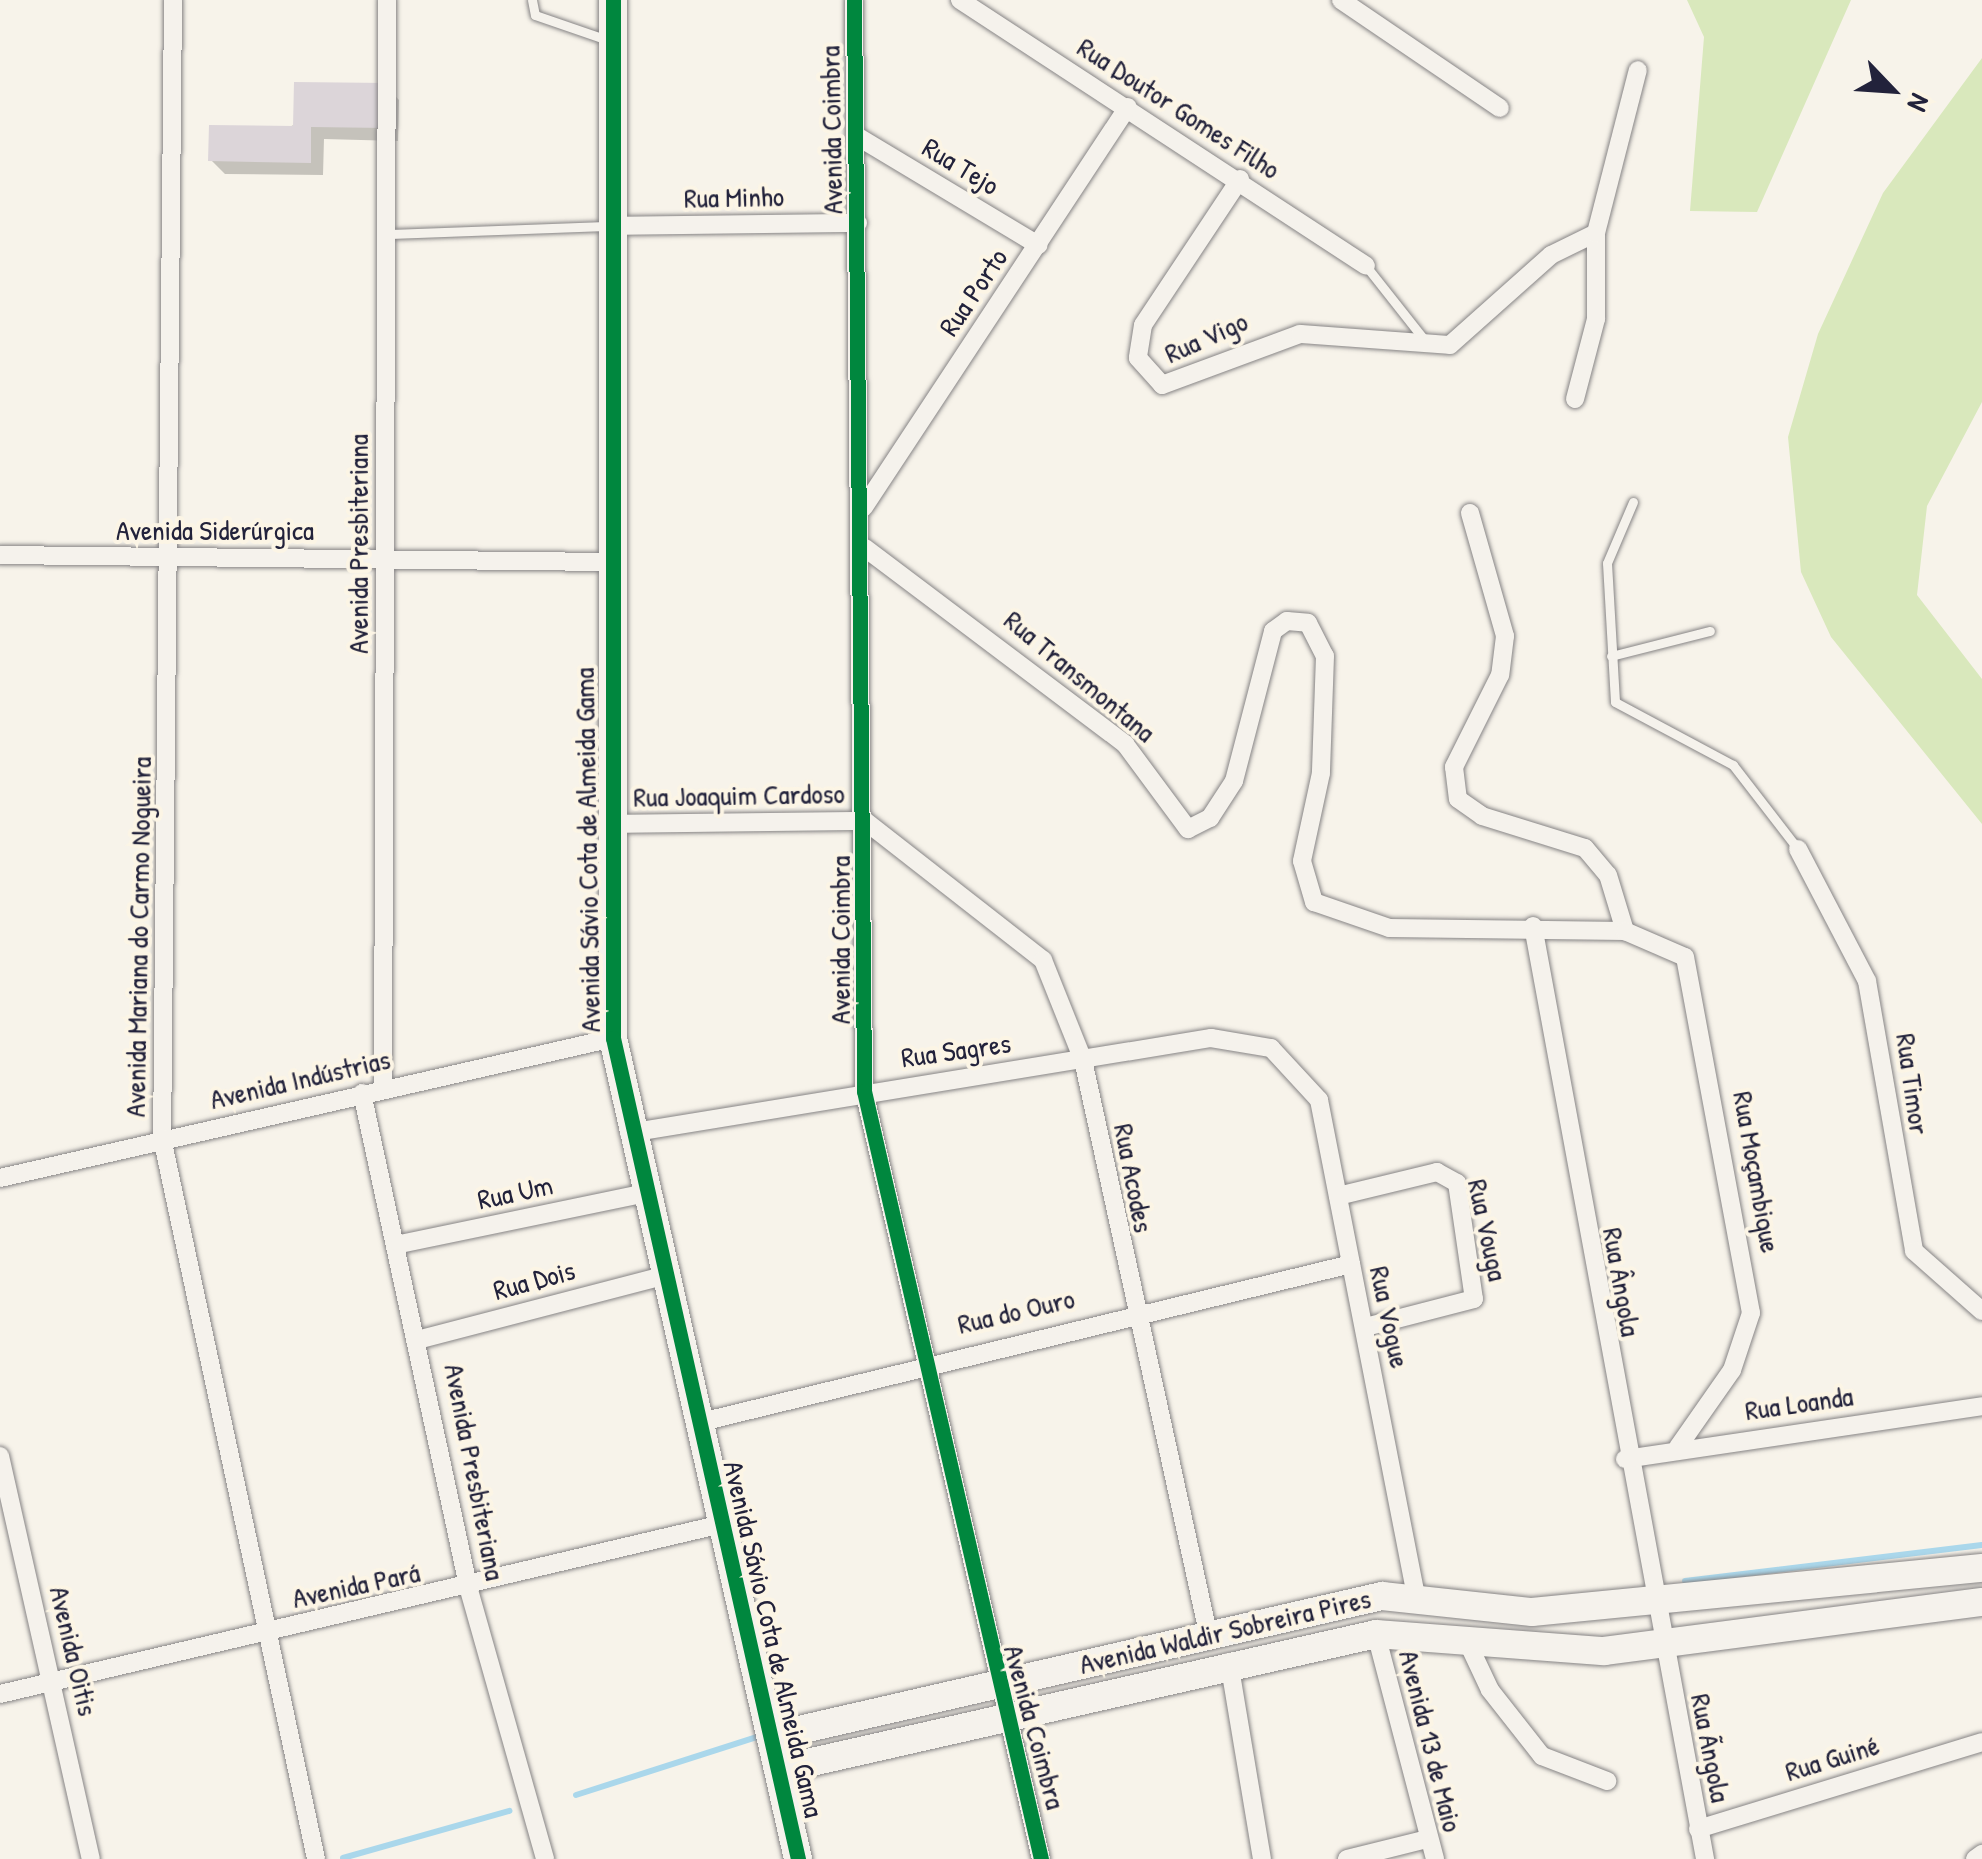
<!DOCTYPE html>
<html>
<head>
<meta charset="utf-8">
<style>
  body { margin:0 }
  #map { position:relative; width:1982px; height:1859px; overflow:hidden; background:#f7f3ea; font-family:"Patrick Hand",sans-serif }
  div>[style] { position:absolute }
  .green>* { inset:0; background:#d9e8bc }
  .shadow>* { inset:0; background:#0003 }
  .stream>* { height:6px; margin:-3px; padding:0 3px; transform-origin:3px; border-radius:3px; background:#aad7eb }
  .building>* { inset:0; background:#dcd5d9 }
  .roads { filter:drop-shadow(0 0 2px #868485) drop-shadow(0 0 2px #868485) }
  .lane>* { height:9px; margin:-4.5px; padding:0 4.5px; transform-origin:4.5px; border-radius:4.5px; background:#f5f2ec }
  .street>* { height:18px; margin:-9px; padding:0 9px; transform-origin:9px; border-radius:9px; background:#f5f2ec }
  .secondary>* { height:28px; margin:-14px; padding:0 14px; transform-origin:14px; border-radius:14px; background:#f5f2ec }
  .cycleway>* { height:15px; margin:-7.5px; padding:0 7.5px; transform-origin:7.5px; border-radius:7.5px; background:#00873e }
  span { translate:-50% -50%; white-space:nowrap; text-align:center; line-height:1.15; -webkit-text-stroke:8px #fcf5e5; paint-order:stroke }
  .street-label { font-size:28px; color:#22223b }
  .north { position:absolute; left:1842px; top:40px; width:100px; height:100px; -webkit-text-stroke:8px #fcf5e5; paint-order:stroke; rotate:115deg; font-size:28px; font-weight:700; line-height:40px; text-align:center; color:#22223b }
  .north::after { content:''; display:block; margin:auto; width:35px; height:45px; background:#22223b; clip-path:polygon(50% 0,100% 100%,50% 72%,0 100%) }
</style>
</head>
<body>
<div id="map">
  <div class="green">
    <i style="clip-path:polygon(1687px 0,1851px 0,1757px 212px,1690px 211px,1704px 37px)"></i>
    <i style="clip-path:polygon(1982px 58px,1982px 402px,1927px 506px,1917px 595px,1982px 679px,1982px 824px,1831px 637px,1801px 572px,1788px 437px,1818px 334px,1883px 193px)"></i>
  </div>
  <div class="shadow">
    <i style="clip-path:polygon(386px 86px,399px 100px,398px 141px,324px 139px,323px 175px,225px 174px,211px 160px)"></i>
  </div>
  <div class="stream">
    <i style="left:1685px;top:1581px;width:299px;rotate:-6.9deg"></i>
    <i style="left:576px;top:1795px;width:196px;rotate:-17.8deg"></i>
    <i style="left:343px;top:1858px;width:173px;rotate:-15.8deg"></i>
  </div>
  <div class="building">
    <i style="clip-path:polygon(294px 82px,387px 83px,386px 128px,311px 127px,311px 163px,208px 161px,209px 125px,293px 126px)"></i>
  </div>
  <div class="roads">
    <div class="lane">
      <i style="left:532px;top:0;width:15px;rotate:79deg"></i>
      <i style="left:535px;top:15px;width:76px;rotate:19.1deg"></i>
      <i style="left:388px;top:234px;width:220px;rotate:-2.1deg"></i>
      <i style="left:1366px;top:266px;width:97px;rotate:51.7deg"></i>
      <i style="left:1633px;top:502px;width:66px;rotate:113.1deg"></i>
      <i style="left:1607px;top:563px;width:139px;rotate:86.7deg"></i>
      <i style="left:1615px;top:702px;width:134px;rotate:28.1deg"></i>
      <i style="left:1733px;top:765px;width:106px;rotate:52.3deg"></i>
      <i style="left:1611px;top:656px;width:102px;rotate:-14.2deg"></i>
    </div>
    <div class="street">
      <i style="left:173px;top:0;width:1138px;rotate:90.55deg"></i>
      <i style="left:162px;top:1138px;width:737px;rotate:77.94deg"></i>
      <i style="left:854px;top:0;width:1091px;rotate:89.47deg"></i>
      <i style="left:864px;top:1091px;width:788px;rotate:77.02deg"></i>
      <i style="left:960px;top:0;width:485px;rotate:33.2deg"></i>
      <i style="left:1341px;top:0;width:192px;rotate:34.2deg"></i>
      <i style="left:855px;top:135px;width:214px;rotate:31deg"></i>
      <i style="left:1240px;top:179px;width:175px;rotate:123.6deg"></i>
      <i style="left:1143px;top:325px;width:33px;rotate:99deg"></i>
      <i style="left:1138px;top:358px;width:36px;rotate:48deg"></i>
      <i style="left:1162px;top:385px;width:147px;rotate:-20.3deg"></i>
      <i style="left:1300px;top:334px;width:150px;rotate:4.2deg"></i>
      <i style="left:1450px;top:345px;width:135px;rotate:-41.7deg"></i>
      <i style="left:1551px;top:255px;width:50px;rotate:-26.1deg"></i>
      <i style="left:611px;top:226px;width:247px;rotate:-0.7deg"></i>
      <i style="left:1575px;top:399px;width:83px;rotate:-75.3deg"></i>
      <i style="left:1596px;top:319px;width:86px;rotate:-90deg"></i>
      <i style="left:1596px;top:233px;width:168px;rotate:-75.6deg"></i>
      <i style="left:864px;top:507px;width:479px;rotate:-56.6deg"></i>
      <i style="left:1470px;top:513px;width:128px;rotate:74.1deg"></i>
      <i style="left:1505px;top:636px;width:39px;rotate:97deg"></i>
      <i style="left:1500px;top:675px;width:103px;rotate:116.6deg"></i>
      <i style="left:1454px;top:767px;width:32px;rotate:83deg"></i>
      <i style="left:1458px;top:799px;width:29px;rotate:35deg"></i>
      <i style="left:1482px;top:816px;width:108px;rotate:17.3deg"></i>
      <i style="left:1585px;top:848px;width:35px;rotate:50deg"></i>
      <i style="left:1608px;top:875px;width:59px;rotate:73.1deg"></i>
      <i style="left:865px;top:548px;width:326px;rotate:37deg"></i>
      <i style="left:1125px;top:744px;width:106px;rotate:53.5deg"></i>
      <i style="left:1188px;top:829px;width:25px;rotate:-27deg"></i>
      <i style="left:1210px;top:818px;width:44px;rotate:-57deg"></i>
      <i style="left:1234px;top:781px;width:155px;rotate:-75.4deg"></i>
      <i style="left:1273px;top:631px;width:17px;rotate:-36deg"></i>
      <i style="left:1287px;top:621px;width:21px;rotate:5deg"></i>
      <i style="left:1308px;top:623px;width:37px;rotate:63deg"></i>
      <i style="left:1325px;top:656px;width:117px;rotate:92deg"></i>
      <i style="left:1321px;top:773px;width:90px;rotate:102.2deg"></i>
      <i style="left:1302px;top:861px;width:43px;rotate:73.7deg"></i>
      <i style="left:1314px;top:902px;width:79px;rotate:19.1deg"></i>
      <i style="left:1389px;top:928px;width:236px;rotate:0.7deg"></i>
      <i style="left:1625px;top:931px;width:65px;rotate:23.4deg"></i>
      <i style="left:1685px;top:957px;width:362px;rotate:79.5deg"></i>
      <i style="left:1751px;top:1313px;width:60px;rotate:108.4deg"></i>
      <i style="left:1732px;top:1370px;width:94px;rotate:125deg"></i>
      <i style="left:0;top:555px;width:609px;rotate:0.66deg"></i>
      <i style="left:613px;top:824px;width:252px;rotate:-0.7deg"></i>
      <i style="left:865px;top:821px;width:226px;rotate:38deg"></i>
      <i style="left:1043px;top:960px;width:108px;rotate:68.2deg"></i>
      <i style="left:1083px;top:1060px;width:586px;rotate:77.69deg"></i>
      <i style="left:1798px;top:849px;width:149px;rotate:62.4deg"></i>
      <i style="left:1867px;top:981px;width:274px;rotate:80.1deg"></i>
      <i style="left:1914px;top:1251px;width:91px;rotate:41.4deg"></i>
      <i style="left:1533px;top:926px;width:949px;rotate:79.55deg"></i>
      <i style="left:383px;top:1089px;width:1089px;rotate:-89.79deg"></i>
      <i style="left:362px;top:1093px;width:508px;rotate:77.85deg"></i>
      <i style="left:469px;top:1590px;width:280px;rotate:74.2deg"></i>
      <i style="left:629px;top:1133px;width:590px;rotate:-9.27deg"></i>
      <i style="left:1211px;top:1038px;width:61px;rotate:9.5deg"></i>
      <i style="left:1271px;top:1048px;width:71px;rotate:47.3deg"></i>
      <i style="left:1319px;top:1100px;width:505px;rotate:78.93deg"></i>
      <i style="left:0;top:1178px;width:629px;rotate:-12.86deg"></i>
      <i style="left:1338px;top:1196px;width:102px;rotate:-13.6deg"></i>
      <i style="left:1437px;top:1172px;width:23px;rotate:29deg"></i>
      <i style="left:1457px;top:1183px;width:117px;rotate:81.7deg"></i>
      <i style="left:1474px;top:1299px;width:112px;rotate:165.5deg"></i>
      <i style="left:400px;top:1244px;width:247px;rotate:-11.7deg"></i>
      <i style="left:421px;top:1339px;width:249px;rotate:-14.6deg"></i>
      <i style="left:697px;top:1423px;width:673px;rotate:-13.66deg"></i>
      <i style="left:0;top:1456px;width:413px;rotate:77.3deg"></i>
      <i style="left:1625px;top:1459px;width:361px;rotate:-8.4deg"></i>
      <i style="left:1376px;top:1634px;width:233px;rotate:75.3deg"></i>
      <i style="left:1466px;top:1639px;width:56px;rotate:64.8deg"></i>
      <i style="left:1490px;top:1690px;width:84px;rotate:51.8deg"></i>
      <i style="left:1542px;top:1756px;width:70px;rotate:21deg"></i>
      <i style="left:1229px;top:1662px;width:200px;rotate:80.5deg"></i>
      <i style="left:0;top:1694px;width:742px;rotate:-13.25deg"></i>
      <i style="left:1698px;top:1829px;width:297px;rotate:-17deg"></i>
      <i style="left:1347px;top:1859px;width:78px;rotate:-14deg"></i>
      <i style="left:1975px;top:1859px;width:9px;rotate:-36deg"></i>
    </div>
    <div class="secondary">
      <i style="left:613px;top:0;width:1038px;rotate:90deg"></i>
      <i style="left:613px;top:1038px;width:842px;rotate:77.3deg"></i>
      <i style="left:773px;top:1736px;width:625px;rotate:-12.95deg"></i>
      <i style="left:1382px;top:1596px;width:151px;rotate:6.1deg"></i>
      <i style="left:1532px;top:1612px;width:452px;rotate:-5.6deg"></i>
      <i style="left:781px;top:1769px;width:610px;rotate:-12.78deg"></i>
      <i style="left:1376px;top:1634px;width:229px;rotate:4.3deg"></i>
      <i style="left:1604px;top:1651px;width:381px;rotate:-7.4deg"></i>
    </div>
  </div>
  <div class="cycleway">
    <i style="left:613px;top:0;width:1038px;rotate:90deg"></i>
    <i style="left:613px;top:1038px;width:842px;rotate:77.3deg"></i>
    <i style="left:854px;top:0;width:1091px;rotate:89.47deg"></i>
    <i style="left:864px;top:1091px;width:788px;rotate:77.02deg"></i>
  </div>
  <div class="street-label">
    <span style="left:1179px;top:108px;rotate:33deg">Rua Doutor Gomes Filho</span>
    <span style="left:831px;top:130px;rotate:-91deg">Avenida Coimbra</span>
    <span style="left:961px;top:166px;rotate:31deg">Rua Tejo</span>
    <span style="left:734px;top:197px;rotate:-1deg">Rua Minho</span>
    <span style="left:973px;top:292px;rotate:-56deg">Rua Porto</span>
    <span style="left:1206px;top:337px;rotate:-24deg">Rua Vigo</span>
    <span style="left:215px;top:530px">Avenida Siderúrgica</span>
    <span style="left:358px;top:544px;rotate:-90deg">Avenida Presbiteriana</span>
    <span style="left:1080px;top:676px;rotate:40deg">Rua Transmontana</span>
    <span style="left:739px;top:795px;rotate:-1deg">Rua Joaquim Cardoso</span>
    <span style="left:587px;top:850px;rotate:-91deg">Avenida Sávio Cota de Almeida Gama</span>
    <span style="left:138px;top:937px;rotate:-89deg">Avenida Mariana do Carmo Nogueira</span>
    <span style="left:840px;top:940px;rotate:-90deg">Avenida Coimbra</span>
    <span style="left:956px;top:1050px;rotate:-8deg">Rua Sagres</span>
    <span style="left:300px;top:1079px;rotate:-13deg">Avenida Indústrias</span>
    <span style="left:1913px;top:1084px;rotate:82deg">Rua Timor</span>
    <span style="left:1757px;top:1172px;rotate:80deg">Rua Moçambique</span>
    <span style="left:1134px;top:1178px;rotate:79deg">Rua Acodes</span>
    <span style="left:515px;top:1192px;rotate:-12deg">Rua Um</span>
    <span style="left:1488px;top:1230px;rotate:78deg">Rua Vouga</span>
    <span style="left:534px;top:1280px;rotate:-15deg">Rua Dois</span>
    <span style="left:1622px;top:1282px;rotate:80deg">Rua Ângola</span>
    <span style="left:1016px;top:1311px;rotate:-13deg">Rua do Ouro</span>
    <span style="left:1390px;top:1317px;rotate:78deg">Rua Vogue</span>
    <span style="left:1799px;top:1403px;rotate:-8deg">Rua Loanda</span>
    <span style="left:475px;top:1472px;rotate:79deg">Avenida Presbiteriana</span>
    <span style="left:356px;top:1585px;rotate:-12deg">Avenida Pará</span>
    <span style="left:1225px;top:1631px;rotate:-13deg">Avenida Waldir Sobreira Pires</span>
    <span style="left:774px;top:1639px;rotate:77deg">Avenida Sávio Cota de Almeida Gama</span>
    <span style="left:74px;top:1651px;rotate:77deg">Avenida Oitis</span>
    <span style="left:1035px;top:1727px;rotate:75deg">Avenida Coimbra</span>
    <span style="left:1431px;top:1741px;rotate:76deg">Avenida 13 de Maio</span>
    <span style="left:1711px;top:1748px;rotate:79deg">Rua Ãngola</span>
    <span style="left:1832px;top:1758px;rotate:-17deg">Rua Guiné</span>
  </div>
  <div class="north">N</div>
</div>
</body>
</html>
